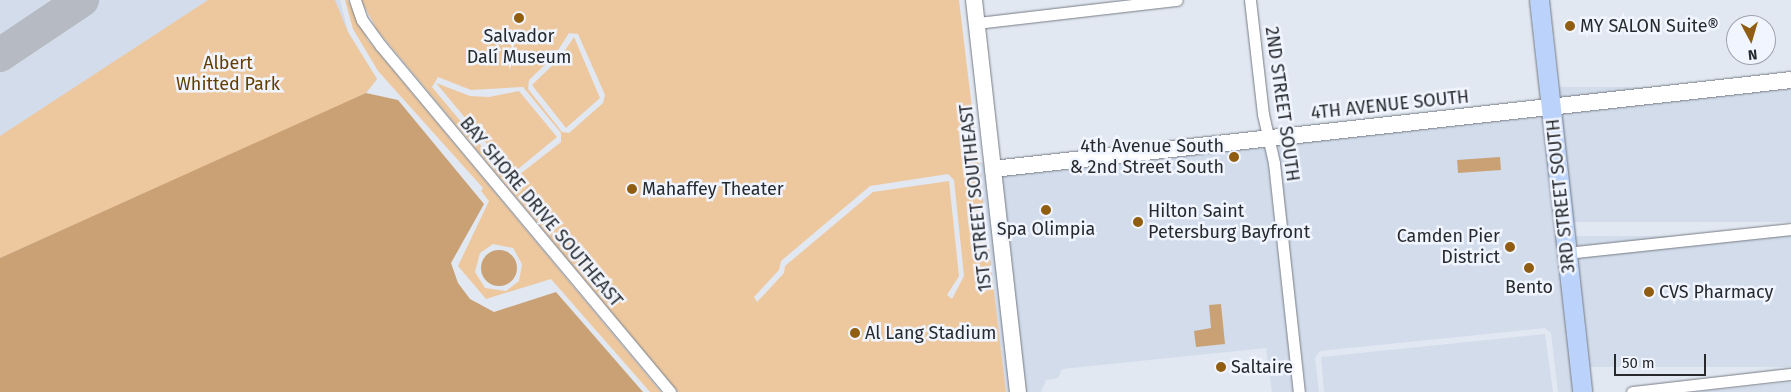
<!DOCTYPE html>
<html>
<head>
<meta charset="utf-8">
<style>
  body { margin:0 }
  #map { position:relative; width:1791px; height:392px; overflow:hidden; background:#e2e8f1; font-family:"Fira Sans",sans-serif }
  div>[style] { position:absolute }
  .built>* { inset:0; background:#d2dceb; transform-origin:0 0 }
  .green>* { inset:0; background:#edc89f }
  .water>* { inset:0; background:#c9a174; transform-origin:0 0 }
  .round { border-radius:50% }
  .taxiway>* { height:34px; margin:-17px; padding:0 17px; transform-origin:17px; border-radius:17px; background:#b6bac2 }
  .roads { filter:drop-shadow(0 0 1px #767b84) drop-shadow(0 0 1px #767b84) }
  .street>* { height:11px; margin:-5.5px; padding:0 5.5px; transform-origin:5.5px; border-radius:5.5px; background:#fff }
  .secondary>* { height:16px; margin:-8px; padding:0 8px; transform-origin:8px; border-radius:8px; background:#fff }
  .primary>* { height:19px; margin:-9.5px; padding:0 9.5px; transform-origin:9.5px; border-radius:9.5px; background:#bbd3fa }
  .dots>* { width:14px; height:14px; translate:-50% -50%; box-sizing:border-box; border:2px solid #f0f5ff; border-radius:50% }
  span { translate:-50% -50%; white-space:nowrap; text-align:center; line-height:1.15; -webkit-text-stroke:5px #f0f5ff; paint-order:stroke }
  .poi-label { font-size:18px; color:#27292d }
  .left { translate:0 -50%; text-align:left }
  .right { translate:-100% -50%; text-align:right }
  .park-label { font-size:18px; color:#643d02 }
  .street-label { font-size:18px; color:#27292d }
  .north { position:absolute; left:1726px; top:15px; width:50px; height:50px; box-sizing:border-box; background:#f0f5ff; border:1px solid #a0a3ab; border-radius:50%; rotate:174deg; font-size:14px; font-weight:700; line-height:20px; text-align:center; color:#27292d }
  .north::after { content:''; display:block; margin:auto; width:18px; height:22px; background:#915d10; clip-path:polygon(50% 0,100% 100%,50% 72%,0 100%) }
  .scale { position:absolute; left:1614px; top:354px; width:92px; height:22px; box-sizing:border-box; border:2px solid #27292d; border-top:0; padding-left:6px; font-size:15px; line-height:18px; white-space:nowrap; color:#27292d; -webkit-text-stroke:4px #f0f5ff; paint-order:stroke }
</style>
</head>
<body>
<div id="map">
  <div class="built">
    <i style="clip-path:polygon(0 0,340px 0,348px 32px,377px 79px,366px 93px,0 258px)"></i>
    <i style="left:1791px;top:87px;width:135px;height:234px;rotate:90deg"></i>
    <i style="clip-path:polygon(1545px 115px,1576px 392px,1558px 392px,1551px 333px,1545px 328px,1320px 351px,1315px 358px,1319px 392px,1306px 392px,1278px 144px)"></i>
    <i style="clip-path:polygon(1266px 146px,1293px 392px,1272px 392px,1266px 348px,1062px 369px,1058px 378px,1046px 380px,1041px 392px,1024px 392px,1000px 175px)"></i>
    <i style="clip-path:polygon(986px 162px,1011px 392px,1006px 392px,977px 163px)"></i>
    <i style="left:1791px;top:236px;width:131px;height:218px;rotate:90deg"></i>
    <i style="clip-path:polygon(1545px 334px,1553px 392px,1324px 392px,1321px 357px)"></i>
    <i style="clip-path:polygon(1791px 382px,1791px 392px,1696px 392px)"></i>
  </div>
  <div class="green">
    <i style="clip-path:polygon(208px 0,335px 0,348px 32px,377px 79px,366px 93px,333px 109px,0 258px,0 136px)"></i>
    <i style="clip-path:polygon(evenodd,345px 0,348px 0,367px 39px,661px 392px,650px 392px,551px 279px,486px 299px,458px 266px,489px 201px,481px 191px,483px 188px,378px 71px,353px 29px,345px 0,493px 244px,513px 248px,522px 264px,519px 281px,506px 291px,485px 288px,475px 272px,480px 253px,493px 244px)"></i>
    <i style="clip-path:polygon(evenodd,361px 0,959px 0,1006px 392px,678px 392px,377px 30px,361px 0,569px 33px,578px 34px,605px 95px,603px 103px,569px 133px,562px 132px,528px 89px,529px 80px,555px 55px,569px 33px,361px 0,438px 77px,471px 90px,523px 87px,561px 133px,561px 142px,515px 178px,508px 178px,432px 87px,438px 77px,361px 0,948px 174px,954px 180px,964px 276px,952px 299px,947px 295px,959px 276px,949px 181px,873px 192px,785px 266px,784px 273px,757px 302px,754px 297px,779px 270px,781px 261px,870px 186px,948px 174px)"></i>
    <i style="clip-path:polygon(574px 37px,600px 98px,566px 128px,532px 85px,559px 59px)"></i>
    <i style="clip-path:polygon(436px 83px,470px 96px,489px 97px,519px 91px,557px 137px,512px 174px)"></i>
  </div>
  <div class="water">
    <i style="clip-path:polygon(366px 93px,398px 100px,484px 204px,451px 263px,458px 283px,470px 299px,494px 312px,556px 292px,643px 392px,0 392px,0 258px)"></i>
    <i style="left:1500px;top:157px;width:13px;height:43px;rotate:86deg"></i>
    <i class="round" style="left:481px;top:250px;width:36px;height:36px"></i>
    <i style="clip-path:polygon(1221px 304px,1225px 344px,1196px 347px,1194px 331px,1211px 328px,1209px 305px)"></i>
  </div>
  <div class="taxiway">
    <i style="left:0;top:55px;width:99px;rotate:-33.9deg"></i>
  </div>
  <div class="roads">
    <div class="street">
      <i style="left:355px;top:0;width:21px;rotate:71deg"></i>
      <i style="left:362px;top:20px;width:32px;rotate:54deg"></i>
      <i style="left:381px;top:46px;width:451px;rotate:50.1deg"></i>
      <i style="left:1250px;top:0;width:115px;rotate:83.5deg"></i>
      <i style="left:1263px;top:114px;width:50px;rotate:77.3deg"></i>
      <i style="left:1274px;top:163px;width:230px;rotate:83.8deg"></i>
      <i style="left:977px;top:23px;width:201px;rotate:-6.6deg"></i>
      <i style="left:1567px;top:253px;width:225px;rotate:-6.1deg"></i>
      <i style="left:1632px;top:392px;width:160px;rotate:-6.5deg"></i>
    </div>
    <div class="secondary">
      <i style="left:974px;top:0;width:394px;rotate:83.6deg"></i>
      <i style="left:993px;top:169px;width:803px;rotate:-6.36deg"></i>
    </div>
    <div class="primary">
      <i style="left:1539px;top:0;width:394px;rotate:83.7deg"></i>
    </div>
  </div>
  <div class="dots">
    <i style="left:519px;top:18px;background:#915d10"></i>
    <i style="left:1570px;top:26px;background:#915d10"></i>
    <i style="left:1234px;top:157px;background:#915d10"></i>
    <i style="left:632px;top:189px;background:#915d10"></i>
    <i style="left:1046px;top:210px;background:#915d10"></i>
    <i style="left:1138px;top:222px;background:#915d10"></i>
    <i style="left:1510px;top:247px;background:#915d10"></i>
    <i style="left:1529px;top:268px;background:#915d10"></i>
    <i style="left:1649px;top:292px;background:#915d10"></i>
    <i style="left:855px;top:333px;background:#915d10"></i>
    <i style="left:1221px;top:367px;background:#915d10"></i>
  </div>
  <div class="poi-label">
    <span class="left" style="left:1580px;top:26px">MY SALON Suite®</span>
    <span style="left:519px;top:47px">Salvador<br>Dalí Museum</span>
    <span class="right" style="left:1224px;top:157px">4th Avenue South<br>&amp; 2nd Street South</span>
    <span class="left" style="left:642px;top:189px">Mahaffey Theater</span>
    <span class="left" style="left:1148px;top:222px">Hilton Saint<br>Petersburg Bayfront</span>
    <span style="left:1046px;top:229px">Spa Olimpia</span>
    <span class="right" style="left:1500px;top:247px">Camden Pier<br>District</span>
    <span style="left:1529px;top:287px">Bento</span>
    <span class="left" style="left:1659px;top:292px">CVS Pharmacy</span>
    <span class="left" style="left:865px;top:333px">Al Lang Stadium</span>
    <span class="left" style="left:1231px;top:367px">Saltaire</span>
  </div>
  <div class="park-label">
    <span style="left:228px;top:74px">Albert<br>Whitted Park</span>
  </div>
  <div class="street-label">
    <span style="left:1282px;top:104px;rotate:82deg">2ND STREET SOUTH</span>
    <span style="left:1390px;top:105px;rotate:-6deg">4TH AVENUE SOUTH</span>
    <span style="left:1561px;top:196px;rotate:-96deg">3RD STREET SOUTH</span>
    <span style="left:976px;top:198px;rotate:-96deg">1ST STREET SOUTHEAST</span>
    <span style="left:541px;top:212px;rotate:50deg">BAY SHORE DRIVE SOUTHEAST</span>
  </div>
  <div class="north">N</div>
  <div class="scale">50 m</div>
</div>
</body>
</html>
